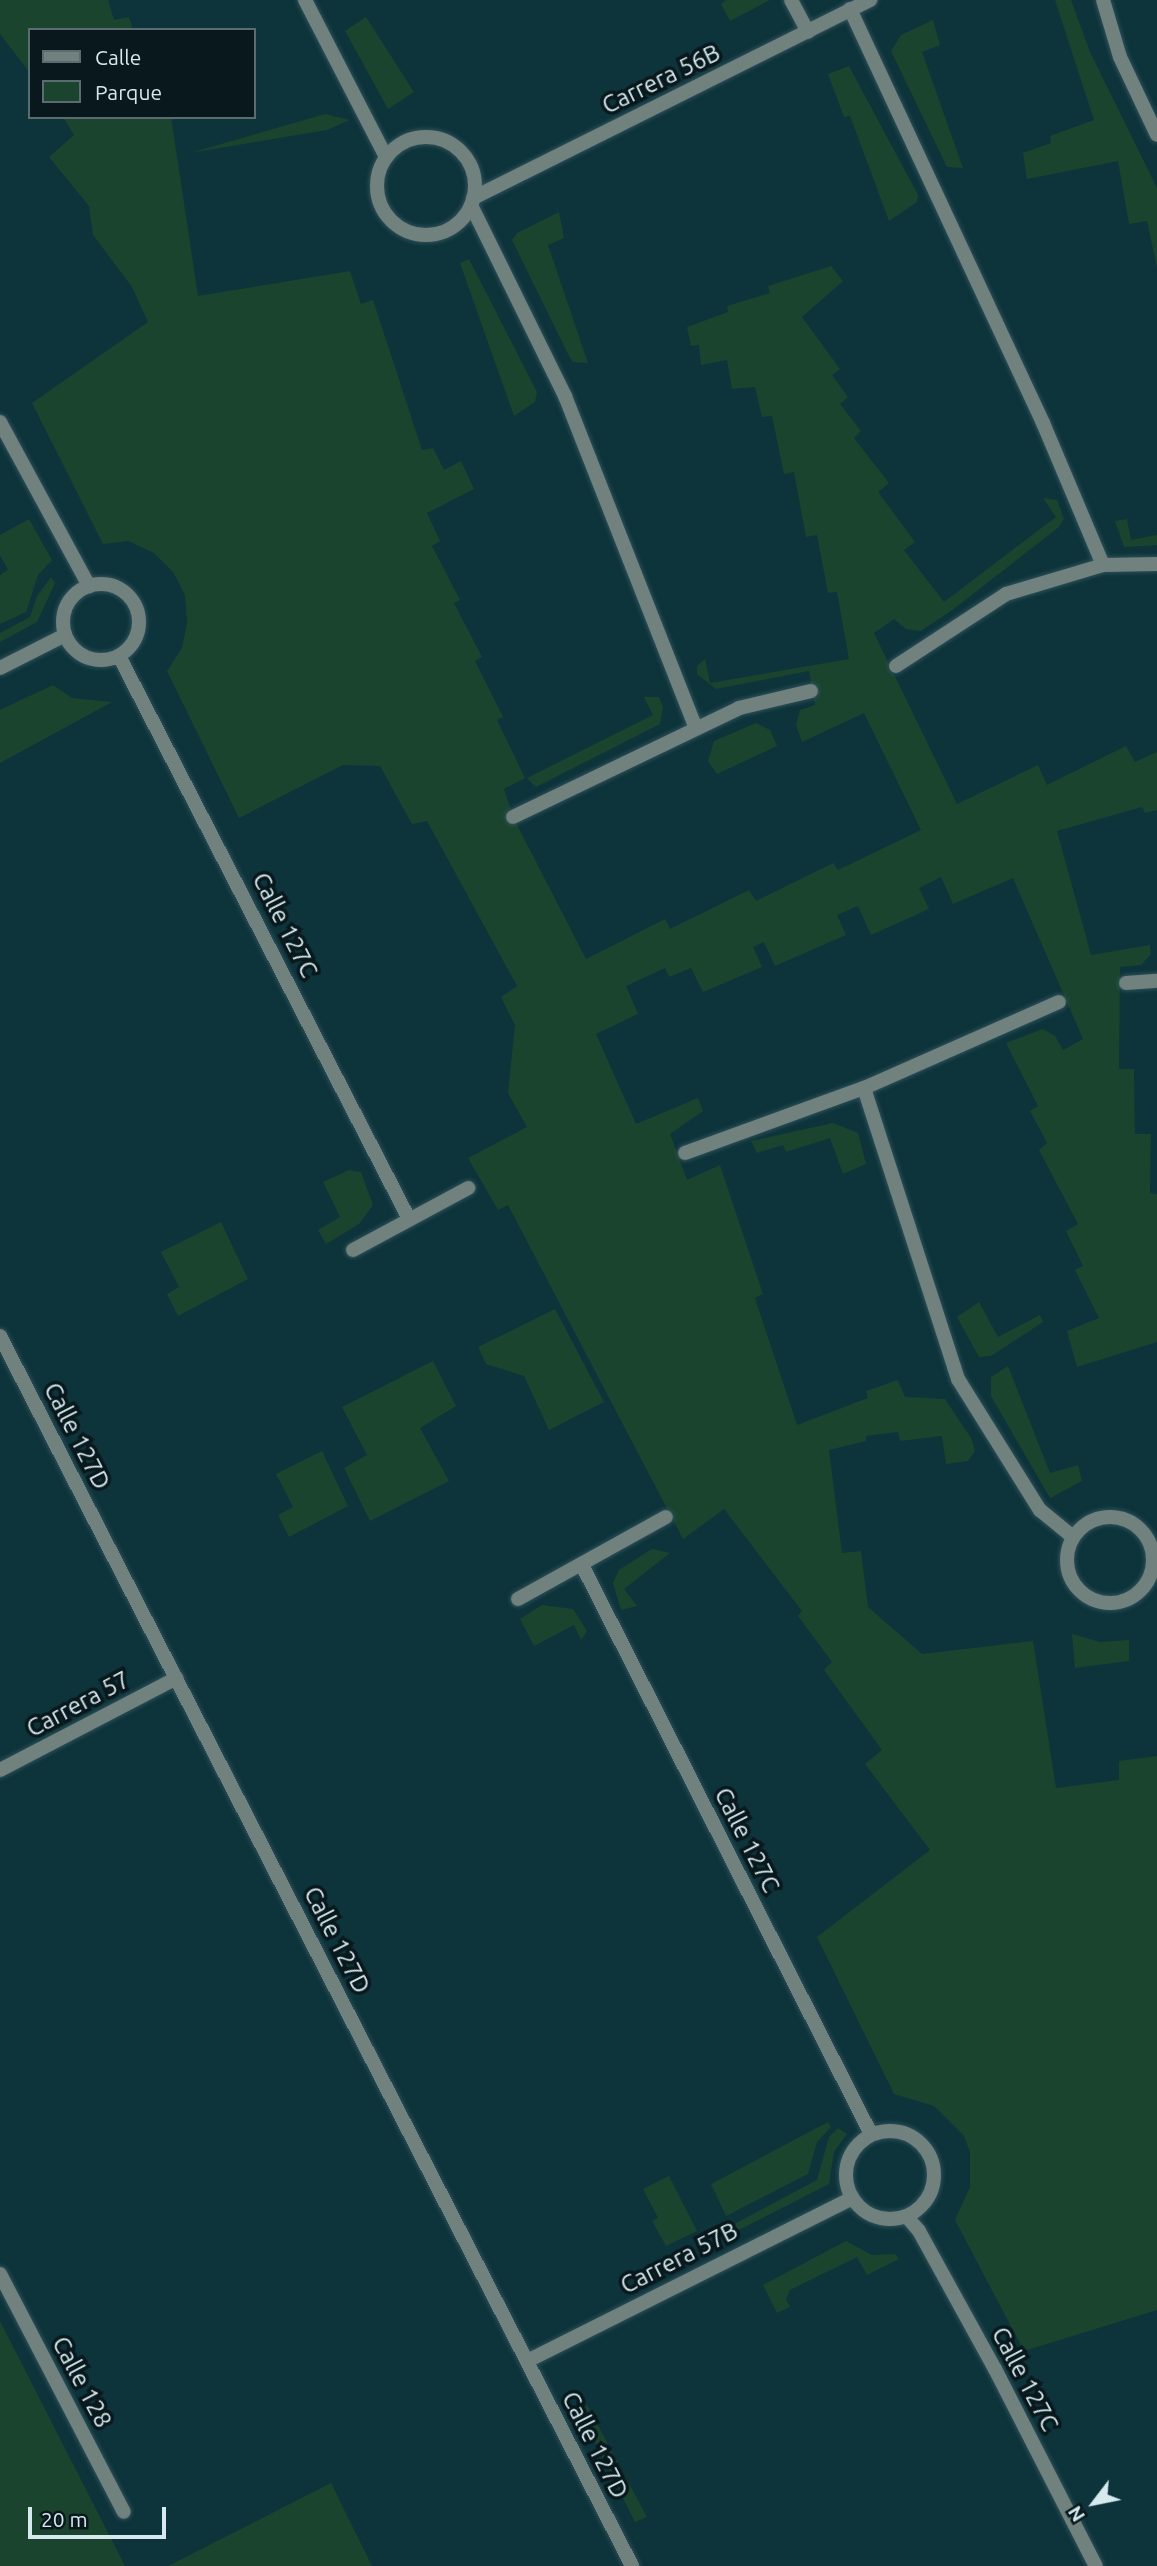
<!DOCTYPE html>
<html>
<head>
<meta charset="utf-8">
<style>
  body { margin:0 }
  #map { position:relative; width:1157px; height:2566px; overflow:hidden; background:#0d333b; font-family:Ubuntu,sans-serif }
  div>[style] { position:absolute }
  .green>* { inset:0; background:#1b442f }
  .roads { filter:drop-shadow(0 0 2px #2d5058) drop-shadow(0 0 2px #2d5058) }
  .service>* { height:14px; margin:-7px; padding:0 7px; transform-origin:7px; border-radius:7px; background:#70817e }
  .minor>* { height:14px; margin:-7px; padding:0 7px; transform-origin:7px; border-radius:7px; background:#70817e }
  .minor>.ring { margin:-7px; padding:0; box-sizing:content-box; background:none; border:14px solid #70817e; border-radius:50% }
  .tertiary>* { height:14px; margin:-7px; padding:0 7px; transform-origin:7px; border-radius:7px; background:#70817e }
  span { translate:-50% -50%; white-space:nowrap; text-align:center; line-height:1.15; -webkit-text-stroke:7px #09181c; paint-order:stroke }
  .street-label { font-size:24px; color:#d5e9ee }
  .legend { position:absolute; left:28px; top:28px; width:228px; height:91px; box-sizing:border-box; background:#09181c; border:2px solid #5b6c70; margin:0; padding:9px 12px; list-style:none; font-size:21px; color:#d5e9ee }
  .legend li { display:flex; align-items:center; gap:14px; height:35px }
  .legend b { width:35px; border:2px solid #5b6c70 }
  .north { position:absolute; left:1059px; top:2468px; width:70px; height:70px; -webkit-text-stroke:5px #09181c; paint-order:stroke; rotate:238deg; font-size:19px; font-weight:700; line-height:28px; text-align:center; color:#d5e9ee }
  .north::after { content:''; display:block; margin:auto; width:24px; height:32px; background:#d5e9ee; clip-path:polygon(50% 0,100% 100%,50% 72%,0 100%) }
  .scale { position:absolute; left:28px; top:2507px; width:138px; height:32px; box-sizing:border-box; border:4px solid #d5e9ee; border-top:0; padding-left:9px; font-size:21px; line-height:24px; white-space:nowrap; color:#d5e9ee; -webkit-text-stroke:5px #09181c; paint-order:stroke }
</style>
</head>
<body>
<div id="map">
  <div class="green">
    <i style="clip-path:polygon(0 0,108px 0,114px 20px,129px 17px,133px 30px,30px 30px,30px 73px,0 34px)"></i>
    <i style="clip-path:polygon(726px 0,770px 0,730px 21px,721px 4px)"></i>
    <i style="clip-path:polygon(1055px 0,1071px 0,1090px 52px,1157px 188px,1157px 268px,1147px 221px,1129px 224px,1118px 161px,1027px 179px,1023px 153px,1051px 143px,1050px 136px,1094px 120px)"></i>
    <i style="clip-path:polygon(366px 17px,414px 92px,388px 109px,345px 31px)"></i>
    <i style="clip-path:polygon(933px 20px,940px 45px,922px 52px,963px 168px,947px 167px,891px 51px,901px 35px)"></i>
    <i style="clip-path:polygon(849px 66px,918px 195px,917px 202px,889px 221px,850px 116px,844px 117px,828px 74px)"></i>
    <i style="clip-path:polygon(325px 114px,350px 120px,327px 130px,190px 153px)"></i>
    <i style="clip-path:polygon(63px 117px,171px 117px,198px 296px,350px 271px,361px 304px,373px 300px,422px 450px,433px 448px,444px 470px,461px 461px,474px 489px,427px 513px,440px 541px,432px 546px,460px 600px,454px 603px,482px 657px,475px 661px,503px 717px,497px 720px,525px 778px,504px 789px,513px 817px,586px 959px,665px 919px,670px 929px,749px 890px,756px 901px,833px 863px,838px 870px,921px 830px,864px 713px,802px 742px,796px 725px,800px 710px,815px 705px,809px 671px,716px 689px,697px 674px,697px 666px,705px 659px,710px 683px,849px 659px,837px 592px,828px 593px,817px 535px,806px 537px,794px 472px,784px 474px,772px 416px,762px 417px,755px 387px,732px 389px,727px 360px,701px 365px,699px 345px,691px 346px,687px 327px,728px 312px,727px 306px,770px 293px,768px 286px,831px 266px,843px 281px,802px 317px,840px 369px,832px 375px,848px 397px,840px 404px,861px 431px,854px 438px,889px 483px,878px 492px,915px 542px,904px 550px,944px 602px,1056px 517px,1043px 498px,1057px 500px,1064px 519px,1059px 527px,951px 611px,921px 631px,906px 629px,894px 619px,874px 633px,957px 804px,1038px 765px,1047px 785px,1126px 746px,1135px 762px,1157px 752px,1157px 810px,1145px 813px,1142px 807px,1057px 831px,1091px 955px,1150px 945px,1151px 954px,1141px 965px,1120px 967px,1119px 1069px,1134px 1069px,1135px 1134px,1151px 1134px,1150px 1193px,1157px 1194px,1157px 1342px,1077px 1367px,1067px 1331px,1099px 1318px,1075px 1270px,1083px 1266px,1066px 1231px,1078px 1224px,1039px 1150px,1047px 1143px,1030px 1111px,1038px 1106px,1006px 1043px,1043px 1029px,1055px 1036px,1063px 1050px,1083px 1039px,1013px 878px,953px 904px,941px 877px,919px 888px,929px 909px,871px 935px,858px 906px,837px 915px,846px 935px,775px 966px,764px 942px,753px 947px,762px 967px,703px 992px,691px 968px,669px 977px,665px 968px,626px 986px,638px 1014px,596px 1034px,636px 1124px,698px 1098px,703px 1111px,670px 1134px,687px 1180px,720px 1165px,763px 1294px,755px 1298px,797px 1425px,868px 1398px,866px 1391px,898px 1380px,905px 1397px,945px 1399px,971px 1438px,975px 1451px,968px 1461px,946px 1464px,942px 1436px,900px 1441px,898px 1432px,866px 1436px,866px 1441px,829px 1450px,842px 1553px,861px 1551px,868px 1607px,922px 1654px,1033px 1641px,1056px 1788px,1119px 1780px,1119px 1761px,1157px 1756px,1157px 2310px,1024px 2351px,955px 2220px,970px 2187px,970px 2152px,964px 2136px,934px 2106px,894px 2094px,817px 1937px,930px 1850px,865px 1764px,882px 1750px,824px 1670px,832px 1662px,798px 1616px,802px 1611px,724px 1509px,683px 1539px,508px 1205px,498px 1210px,468px 1158px,527px 1127px,508px 1093px,515px 1025px,501px 997px,517px 986px,427px 821px,412px 824px,380px 766px,343px 765px,239px 818px,167px 671px,182px 648px,187px 623px,185px 595px,173px 572px,154px 553px,128px 541px,103px 544px,32px 403px,148px 322px,132px 287px,93px 235px,89px 206px,49px 157px,74px 135px)"></i>
    <i style="clip-path:polygon(559px 212px,564px 238px,548px 245px,588px 363px,573px 362px,569px 356px,512px 240px,517px 233px)"></i>
    <i style="clip-path:polygon(469px 259px,537px 392px,535px 402px,514px 416px,460px 263px)"></i>
    <i style="clip-path:polygon(29px 519px,52px 560px,38px 575px,26px 612px,0 624px,0 575px,8px 570px,0 555px,0 535px)"></i>
    <i style="clip-path:polygon(1127px 519px,1131px 540px,1157px 535px,1157px 545px,1124px 547px,1115px 521px)"></i>
    <i style="clip-path:polygon(51px 577px,55px 583px,37px 622px,0 642px,0 633px,30px 617px,37px 596px)"></i>
    <i style="clip-path:polygon(53px 685px,72px 698px,112px 702px,0 763px,0 710px)"></i>
    <i style="clip-path:polygon(644px 697px,659px 697px,663px 707px,660px 724px,536px 787px,527px 778px,653px 715px)"></i>
    <i style="clip-path:polygon(756px 723px,770px 730px,777px 746px,717px 774px,708px 761px,714px 741px)"></i>
    <i style="clip-path:polygon(833px 1123px,858px 1133px,866px 1164px,843px 1174px,830px 1138px,786px 1152px,783px 1145px,757px 1153px,751px 1141px)"></i>
    <i style="clip-path:polygon(349px 1170px,361px 1172px,373px 1205px,359px 1224px,326px 1244px,318px 1230px,340px 1217px,323px 1182px)"></i>
    <i style="clip-path:polygon(221px 1222px,248px 1279px,178px 1316px,167px 1294px,179px 1287px,161px 1252px)"></i>
    <i style="clip-path:polygon(979px 1302px,998px 1337px,1040px 1315px,1043px 1322px,991px 1356px,979px 1357px,957px 1317px)"></i>
    <i style="clip-path:polygon(555px 1309px,604px 1402px,549px 1430px,524px 1376px,486px 1364px,478px 1347px)"></i>
    <i style="clip-path:polygon(433px 1361px,456px 1406px,420px 1428px,449px 1481px,370px 1521px,344px 1468px,367px 1455px,342px 1407px)"></i>
    <i style="clip-path:polygon(1008px 1366px,1050px 1473px,1078px 1465px,1082px 1481px,1050px 1498px,991px 1396px,991px 1377px)"></i>
    <i style="clip-path:polygon(322px 1451px,348px 1506px,289px 1537px,278px 1515px,293px 1507px,276px 1474px)"></i>
    <i style="clip-path:polygon(652px 1549px,670px 1553px,624px 1589px,637px 1606px,621px 1610px,613px 1583px,619px 1570px)"></i>
    <i style="clip-path:polygon(542px 1605px,573px 1609px,587px 1631px,581px 1640px,574px 1625px,534px 1646px,520px 1619px)"></i>
    <i style="clip-path:polygon(1072px 1634px,1100px 1642px,1129px 1640px,1129px 1661px,1075px 1668px)"></i>
    <i style="clip-path:polygon(828px 2122px,831px 2127px,817px 2142px,808px 2174px,726px 2216px,711px 2184px)"></i>
    <i style="clip-path:polygon(838px 2128px,847px 2134px,834px 2152px,829px 2184px,731px 2234px,727px 2228px,817px 2180px,829px 2137px)"></i>
    <i style="clip-path:polygon(669px 2176px,697px 2231px,666px 2246px,652px 2221px,658px 2218px,643px 2189px)"></i>
    <i style="clip-path:polygon(846px 2241px,872px 2255px,895px 2254px,899px 2259px,867px 2275px,857px 2257px,790px 2290px,786px 2299px,790px 2307px,777px 2313px,763px 2285px)"></i>
    <i style="clip-path:polygon(0 2321px,125px 2566px,0 2566px)"></i>
    <i style="clip-path:polygon(587px 2405px,647px 2517px,635px 2522px,579px 2410px)"></i>
    <i style="clip-path:polygon(331px 2483px,372px 2566px,168px 2566px)"></i>
  </div>
  <div class="roads">
    <div class="service">
      <i style="left:305px;top:0;width:177px;rotate:62.7deg"></i>
      <i style="left:791px;top:0;width:36px;rotate:62deg"></i>
      <i style="left:1103px;top:0;width:59px;rotate:73.4deg"></i>
      <i style="left:1120px;top:57px;width:86px;rotate:64.6deg"></i>
      <i style="left:850px;top:9px;width:457px;rotate:65deg"></i>
      <i style="left:1043px;top:423px;width:154px;rotate:67.1deg"></i>
      <i style="left:471px;top:205px;width:213px;rotate:63.8deg"></i>
      <i style="left:565px;top:396px;width:357px;rotate:68.5deg"></i>
      <i style="left:0;top:422px;width:187px;rotate:61.5deg"></i>
      <i style="left:119px;top:656px;width:631px;rotate:62.74deg"></i>
      <i style="left:896px;top:666px;width:131px;rotate:-33.2deg"></i>
      <i style="left:1006px;top:594px;width:101px;rotate:-16.6deg"></i>
      <i style="left:1103px;top:565px;width:54px;rotate:-1.1deg"></i>
      <i style="left:513px;top:817px;width:251px;rotate:-25.7deg"></i>
      <i style="left:739px;top:708px;width:74px;rotate:-13.3deg"></i>
      <i style="left:1126px;top:983px;width:31px;rotate:-4deg"></i>
      <i style="left:864px;top:1088px;width:306px;rotate:72.1deg"></i>
      <i style="left:958px;top:1379px;width:155px;rotate:58deg"></i>
      <i style="left:1040px;top:1510px;width:43px;rotate:39.3deg"></i>
      <i style="left:685px;top:1153px;width:190px;rotate:-20deg"></i>
      <i style="left:864px;top:1088px;width:213px;rotate:-23.8deg"></i>
      <i style="left:353px;top:1250px;width:131px;rotate:-28.3deg"></i>
      <i style="left:583px;top:1567px;width:636px;rotate:63.07deg"></i>
      <i style="left:518px;top:1599px;width:169px;rotate:-29deg"></i>
      <i style="left:907px;top:2217px;width:18px;rotate:49deg"></i>
      <i style="left:919px;top:2231px;width:158px;rotate:61.2deg"></i>
      <i style="left:995px;top:2369px;width:221px;rotate:62.9deg"></i>
    </div>
    <div class="minor">
      <i class="ring" style="left:377px;top:137px;width:84px;height:84px"></i>
      <i style="left:473px;top:198px;width:444px;rotate:-26.5deg"></i>
      <i class="ring" style="left:63px;top:584px;width:62px;height:62px"></i>
      <i style="left:0;top:668px;width:73px;rotate:-26.9deg"></i>
      <i class="ring" style="left:1067px;top:1517px;width:72px;height:72px"></i>
      <i style="left:0;top:1770px;width:199px;rotate:-27.5deg"></i>
      <i class="ring" style="left:846px;top:2131px;width:74px;height:74px"></i>
      <i style="left:0;top:2274px;width:268px;rotate:62.5deg"></i>
      <i style="left:527px;top:2361px;width:364px;rotate:-26.6deg"></i>
    </div>
    <div class="tertiary">
      <i style="left:0;top:1336px;width:1383px;rotate:62.8deg"></i>
    </div>
  </div>
  <div class="street-label">
    <span style="left:661px;top:79px;rotate:-26deg">Carrera 56B</span>
    <span style="left:285px;top:925px;rotate:63deg">Calle 127C</span>
    <span style="left:77px;top:1436px;rotate:63deg">Calle 127D</span>
    <span style="left:78px;top:1704px;rotate:-28deg">Carrera 57</span>
    <span style="left:747px;top:1840px;rotate:63deg">Calle 127C</span>
    <span style="left:337px;top:1940px;rotate:63deg">Calle 127D</span>
    <span style="left:679px;top:2258px;rotate:-27deg">Carrera 57B</span>
    <span style="left:1025px;top:2379px;rotate:62deg">Calle 127C</span>
    <span style="left:82px;top:2382px;rotate:62deg">Calle 128</span>
    <span style="left:595px;top:2445px;rotate:63deg">Calle 127D</span>
  </div>
  <ul class="legend">
  <li><b style="height:9px;background:#70817e"></b>Calle</li>
  <li><b style="height:19px;background:#1b442f"></b>Parque</li>
  </ul>
  <div class="north">N</div>
  <div class="scale">20 m</div>
</div>
</body>
</html>
